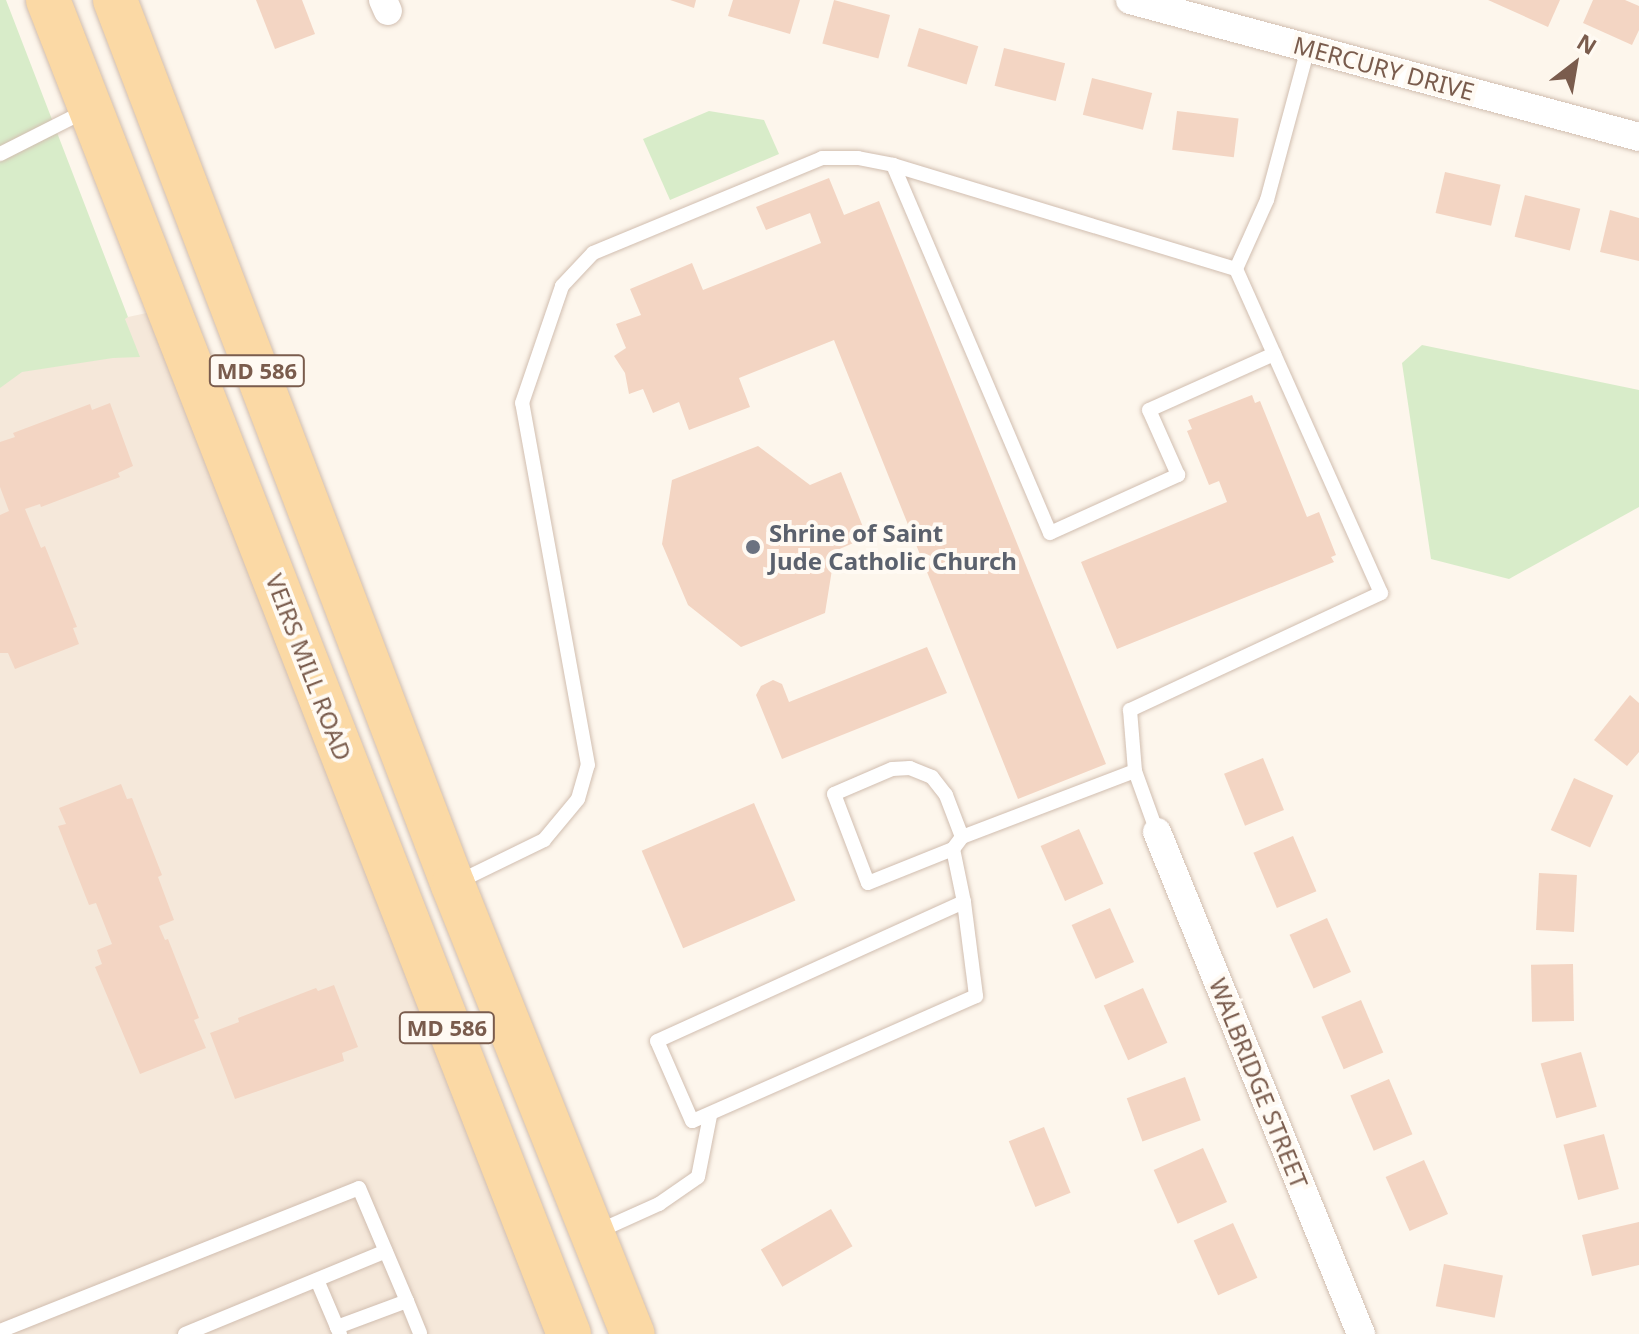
<!DOCTYPE html>
<html>
<head>
<meta charset="utf-8">
<style>
  body { margin:0 }
  #map { position:relative; width:1639px; height:1334px; overflow:hidden; background:#fdf6ec; font-family:"Noto Sans",sans-serif }
  div>[style] { position:absolute }
  .residential>* { inset:0; background:#f5e8da }
  .green>* { inset:0; background:#d8ecc9 }
  .building>* { inset:0; background:#f3d5c3; transform-origin:0 0 }
  .roads { filter:drop-shadow(0 0 2px #d1beb0) drop-shadow(0 0 2px #d1beb0) }
  .lane>* { height:14px; margin:-7px; padding:0 7px; transform-origin:7px; border-radius:7px; background:#fff }
  .street>* { height:28px; margin:-14px; padding:0 14px; transform-origin:14px; border-radius:14px; background:#fff }
  .primary>* { height:44px; margin:-22px; padding:0 22px; transform-origin:22px; border-radius:22px; background:#fbd9a5 }
  .dots>* { width:22px; height:22px; translate:-50% -50%; box-sizing:border-box; border:4px solid #fffaf3; border-radius:50% }
  span { translate:-50% -50%; white-space:nowrap; text-align:center; line-height:1.15; -webkit-text-stroke:8px #fffaf3; paint-order:stroke }
  .shield-label span { padding:2px 6px; background:#fffaf3; border:2px solid; border-radius:6px; -webkit-text-stroke-width:0 }
  .shield-label { font-size:22px; color:#7a5c4d; font-weight:700 }
  .street-label { font-size:24px; color:#7a5c4d }
  .worship-label { font-size:24px; color:#5b616d; font-weight:700 }
  .left { translate:0 -50%; text-align:left }
  .north { position:absolute; left:1535px; top:24px; width:80px; height:80px; -webkit-text-stroke:6px #fffaf3; paint-order:stroke; rotate:31deg; font-size:22px; font-weight:700; line-height:32px; text-align:center; color:#7a5c4d }
  .north::after { content:''; display:block; margin:auto; width:28px; height:36px; background:#7a5c4d; clip-path:polygon(50% 0,100% 100%,50% 72%,0 100%) }
</style>
</head>
<body>
<div id="map">
  <div class="residential">
    <i style="clip-path:polygon(170px 308px,569px 1334px,0 1334px,0 372px,128px 317px)"></i>
  </div>
  <div class="green">
    <i style="clip-path:polygon(0 0,6px 0,128px 317px,125px 319px,140px 357px,113px 358px,22px 372px,0 388px)"></i>
    <i style="clip-path:polygon(709px 111px,764px 120px,779px 154px,670px 200px,643px 139px)"></i>
    <i style="clip-path:polygon(1422px 345px,1639px 390px,1639px 507px,1509px 579px,1431px 559px,1402px 363px)"></i>
  </div>
  <div class="building">
    <i style="clip-path:polygon(256px 0,302px 0,315px 34px,275px 49px)"></i>
    <i style="clip-path:polygon(670px 0,696px 0,694px 8px)"></i>
    <i style="clip-path:polygon(733px 0,800px 0,790px 34px,728px 16px)"></i>
    <i style="left:834px;top:0;width:58px;height:45px;rotate:15deg"></i>
    <i style="clip-path:polygon(1488px 0,1560px 0,1548px 27px)"></i>
    <i style="clip-path:polygon(1593px 0,1625px 0,1639px 6px,1639px 30px,1632px 45px,1583px 23px)"></i>
    <i style="left:919px;top:28px;width:62px;height:40px;rotate:17deg"></i>
    <i style="left:1004px;top:48px;width:63px;height:39px;rotate:14deg"></i>
    <i style="left:1092px;top:78px;width:62px;height:38px;rotate:14deg"></i>
    <i style="left:1177px;top:111px;width:62px;height:39px;rotate:7deg"></i>
    <i style="left:1445px;top:172px;width:57px;height:42px;rotate:13deg"></i>
    <i style="clip-path:polygon(829px 178px,844px 215px,879px 201px,1106px 764px,1018px 799px,834px 340px,739px 378px,750px 407px,689px 430px,679px 402px,653px 413px,643px 389px,629px 394px,625px 373px,614px 356px,626px 348px,616px 324px,641px 315px,630px 289px,692px 263px,703px 290px,821px 243px,810px 213px,766px 230px,756px 207px)"></i>
    <i style="left:1525px;top:195px;width:57px;height:43px;rotate:14deg"></i>
    <i style="clip-path:polygon(1610px 210px,1639px 218px,1639px 261px,1600px 252px)"></i>
    <i style="clip-path:polygon(1252px 395px,1255px 403px,1260px 401px,1307px 517px,1319px 512px,1336px 555px,1331px 557px,1334px 562px,1117px 649px,1081px 562px,1227px 502px,1219px 481px,1209px 485px,1187px 431px,1192px 429px,1188px 420px)"></i>
    <i style="clip-path:polygon(110px 403px,133px 466px,118px 473px,120px 477px,41px 507px,40px 504px,25px 509px,41px 548px,45px 546px,77px 627px,73px 628px,79px 644px,15px 669px,8px 653px,0 653px,0 515px,9px 511px,0 487px,0 442px,15px 437px,13px 433px,90px 404px,92px 410px)"></i>
    <i style="clip-path:polygon(758px 446px,810px 485px,841px 472px,867px 537px,835px 551px,825px 613px,741px 647px,688px 605px,662px 544px,672px 480px)"></i>
    <i style="clip-path:polygon(927px 647px,947px 693px,782px 759px,756px 695px,761px 686px,773px 680px,782px 684px,789px 702px)"></i>
    <i style="clip-path:polygon(1630px 695px,1639px 703px,1639px 752px,1627px 766px,1594px 740px)"></i>
    <i style="left:1263px;top:758px;width:56px;height:42px;rotate:68deg"></i>
    <i style="left:1574px;top:778px;width:43px;height:57px;rotate:24deg"></i>
    <i style="clip-path:polygon(121px 784px,127px 799px,132px 798px,162px 875px,158px 877px,174px 920px,159px 926px,165px 940px,168px 939px,199px 1018px,194px 1020px,206px 1048px,140px 1074px,95px 967px,102px 964px,97px 950px,112px 944px,96px 903px,89px 905px,58px 826px,66px 824px,59px 808px)"></i>
    <i style="left:754px;top:803px;width:106px;height:122px;rotate:67deg"></i>
    <i style="left:1079px;top:829px;width:60px;height:42px;rotate:66deg"></i>
    <i style="left:1293px;top:836px;width:60px;height:43px;rotate:67deg"></i>
    <i style="left:1539px;top:873px;width:38px;height:57px;rotate:3deg"></i>
    <i style="left:1110px;top:908px;width:59px;height:42px;rotate:66deg"></i>
    <i style="left:1327px;top:918px;width:59px;height:41px;rotate:66deg"></i>
    <i style="left:1573px;top:964px;width:57px;height:42px;rotate:89deg"></i>
    <i style="clip-path:polygon(334px 985px,358px 1047px,342px 1053px,344px 1061px,235px 1099px,210px 1033px,239px 1022px,238px 1018px,316px 988px,318px 991px)"></i>
    <i style="left:1143px;top:988px;width:60px;height:43px;rotate:66deg"></i>
    <i style="left:1361px;top:1000px;width:57px;height:43px;rotate:67deg"></i>
    <i style="left:1581px;top:1052px;width:57px;height:42px;rotate:74deg"></i>
    <i style="left:1185px;top:1077px;width:46px;height:62px;rotate:70deg"></i>
    <i style="left:1389px;top:1079px;width:60px;height:42px;rotate:67deg"></i>
    <i style="left:1044px;top:1127px;width:71px;height:38px;rotate:68deg"></i>
    <i style="left:1604px;top:1134px;width:57px;height:42px;rotate:75deg"></i>
    <i style="left:1203px;top:1148px;width:59px;height:54px;rotate:66deg"></i>
    <i style="left:1424px;top:1160px;width:59px;height:42px;rotate:66deg"></i>
    <i style="left:831px;top:1209px;width:43px;height:81px;rotate:60deg"></i>
    <i style="clip-path:polygon(1639px 1222px,1639px 1265px,1592px 1276px,1582px 1235px)"></i>
    <i style="left:1233px;top:1223px;width:60px;height:43px;rotate:66deg"></i>
    <i style="left:1444px;top:1264px;width:60px;height:43px;rotate:11deg"></i>
  </div>
  <div class="roads">
    <div class="lane">
      <i style="left:0;top:154px;width:95px;rotate:-26.8deg"></i>
      <i style="left:893px;top:165px;width:400px;rotate:66.9deg"></i>
      <i style="left:1050px;top:533px;width:141px;rotate:-24.4deg"></i>
      <i style="left:1178px;top:475px;width:71px;rotate:-114deg"></i>
      <i style="left:1149px;top:410px;width:137px;rotate:-24.1deg"></i>
      <i style="left:1236px;top:269px;width:76px;rotate:-65.8deg"></i>
      <i style="left:1267px;top:200px;width:157px;rotate:-74.9deg"></i>
      <i style="left:962px;top:837px;width:45px;rotate:-110.9deg"></i>
      <i style="left:946px;top:795px;width:23px;rotate:-128deg"></i>
      <i style="left:932px;top:777px;width:24px;rotate:-158deg"></i>
      <i style="left:910px;top:768px;width:18px;rotate:177deg"></i>
      <i style="left:892px;top:769px;width:63px;rotate:156.7deg"></i>
      <i style="left:834px;top:794px;width:95px;rotate:69.1deg"></i>
      <i style="left:868px;top:883px;width:92px;rotate:-21.8deg"></i>
      <i style="left:953px;top:849px;width:15px;rotate:-53deg"></i>
      <i style="left:962px;top:837px;width:185px;rotate:-20.9deg"></i>
      <i style="left:1135px;top:771px;width:65px;rotate:70.2deg"></i>
      <i style="left:953px;top:849px;width:54px;rotate:78.3deg"></i>
      <i style="left:964px;top:902px;width:95px;rotate:82.7deg"></i>
      <i style="left:976px;top:996px;width:310px;rotate:156.2deg"></i>
      <i style="left:692px;top:1121px;width:87px;rotate:-113.6deg"></i>
      <i style="left:657px;top:1041px;width:337px;rotate:-24.4deg"></i>
      <i style="left:458px;top:882px;width:96px;rotate:-26deg"></i>
      <i style="left:544px;top:840px;width:53px;rotate:-50.3deg"></i>
      <i style="left:578px;top:799px;width:35px;rotate:-74deg"></i>
      <i style="left:588px;top:765px;width:368px;rotate:-100.3deg"></i>
      <i style="left:522px;top:403px;width:124px;rotate:-71.1deg"></i>
      <i style="left:562px;top:286px;width:45px;rotate:-46.8deg"></i>
      <i style="left:593px;top:253px;width:248px;rotate:-22.5deg"></i>
      <i style="left:822px;top:158px;width:36px"></i>
      <i style="left:858px;top:158px;width:36px;rotate:11deg"></i>
      <i style="left:893px;top:165px;width:358px;rotate:16.9deg"></i>
      <i style="left:1236px;top:269px;width:355px;rotate:65.9deg"></i>
      <i style="left:1381px;top:593px;width:277px;rotate:155deg"></i>
      <i style="left:1130px;top:710px;width:61px;rotate:85.3deg"></i>
      <i style="left:599px;top:1231px;width:66px;rotate:-24.2deg"></i>
      <i style="left:659px;top:1204px;width:47px;rotate:-34.7deg"></i>
      <i style="left:698px;top:1177px;width:62px;rotate:-78.9deg"></i>
      <i style="left:317px;top:1280px;width:51px;rotate:66.9deg"></i>
      <i style="left:407px;top:1301px;width:35px;rotate:68deg"></i>
      <i style="left:0;top:1331px;width:386px;rotate:-21.7deg"></i>
      <i style="left:359px;top:1188px;width:123px;rotate:67deg"></i>
      <i style="left:407px;top:1301px;width:75px;rotate:159.6deg"></i>
      <i style="left:337px;top:1327px;width:8px;rotate:67deg"></i>
      <i style="left:185px;top:1334px;width:217px;rotate:-22.4deg"></i>
    </div>
    <div class="street">
      <i style="left:383px;top:0;width:12px;rotate:66deg"></i>
      <i style="left:1130px;top:0;width:527px;rotate:15.06deg"></i>
      <i style="left:1157px;top:832px;width:542px;rotate:67.88deg"></i>
    </div>
    <div class="primary">
      <i style="left:48px;top:0;width:1432px;rotate:68.67deg"></i>
      <i style="left:115px;top:0;width:947px;rotate:69.1deg"></i>
      <i style="left:453px;top:885px;width:484px;rotate:68.2deg"></i>
    </div>
  </div>
  <div class="dots">
    <i style="left:753px;top:547px;background:#6b7280"></i>
  </div>
  <div class="shield-label">
    <span style="left:257px;top:371px">MD 586</span>
    <span style="left:447px;top:1028px">MD 586</span>
  </div>
  <div class="street-label">
    <span style="left:1384px;top:68px;rotate:15deg">MERCURY DRIVE</span>
    <span style="left:309px;top:667px;rotate:69deg">VEIRS MILL ROAD</span>
    <span style="left:1259px;top:1083px;rotate:68deg">WALBRIDGE STREET</span>
  </div>
  <div class="worship-label">
    <span class="left" style="left:769px;top:547px">Shrine of Saint<br>Jude Catholic Church</span>
  </div>
  <div class="north">N</div>
</div>
</body>
</html>
